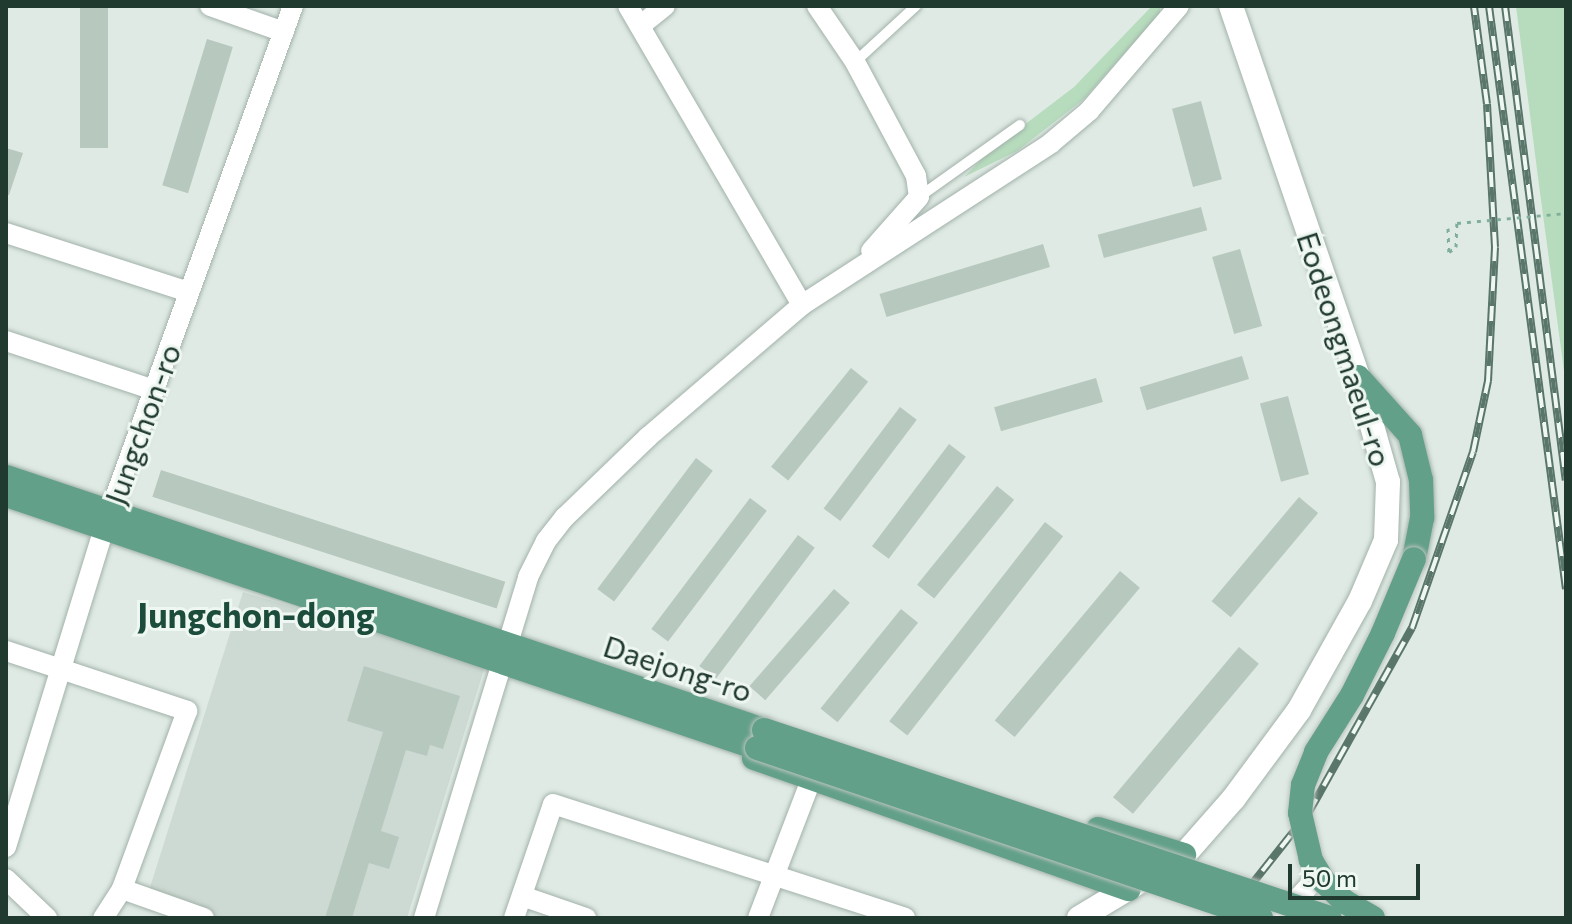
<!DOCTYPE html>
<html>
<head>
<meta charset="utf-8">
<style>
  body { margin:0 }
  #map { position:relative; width:1572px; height:924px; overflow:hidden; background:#dfeae4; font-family:Commissioner,sans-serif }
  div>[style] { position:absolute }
  .built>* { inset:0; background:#cddad3 }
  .green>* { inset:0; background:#b7dcbd }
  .building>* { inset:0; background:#b7c8bf; transform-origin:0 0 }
  .path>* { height:3px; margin-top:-1.5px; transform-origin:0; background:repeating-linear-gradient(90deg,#7fae9a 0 4px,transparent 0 10px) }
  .roads { filter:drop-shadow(0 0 2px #a2b2aa) drop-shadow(0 0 2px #a2b2aa) }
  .lane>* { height:10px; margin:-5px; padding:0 5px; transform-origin:5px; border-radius:5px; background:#fff }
  .street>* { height:20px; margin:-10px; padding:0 10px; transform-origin:10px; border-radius:10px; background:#fff }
  .secondary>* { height:24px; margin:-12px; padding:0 12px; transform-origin:12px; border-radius:12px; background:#fff }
  .primary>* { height:24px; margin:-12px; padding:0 12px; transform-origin:12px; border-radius:12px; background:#63a089 }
  .rail>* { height:8px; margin-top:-4px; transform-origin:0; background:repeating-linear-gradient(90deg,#eff7f2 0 15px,#5a766b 0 30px); box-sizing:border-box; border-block:2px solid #5a766b }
  .path-bridge>* { height:3px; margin-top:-1.5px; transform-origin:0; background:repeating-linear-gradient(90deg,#7fae9a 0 4px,transparent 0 10px) }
  .bridges { filter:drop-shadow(0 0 2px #bcc4c1) drop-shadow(0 0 2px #bcc4c1) }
  .primary-bridge>* { height:24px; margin:-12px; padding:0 12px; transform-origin:12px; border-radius:12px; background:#63a089 }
  span { translate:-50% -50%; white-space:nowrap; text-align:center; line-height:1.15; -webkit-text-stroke:6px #eff7f2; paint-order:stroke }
  .street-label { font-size:30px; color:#203a30 }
  .quarter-label { font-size:34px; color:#1c4c3b; font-weight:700 }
  .frame { position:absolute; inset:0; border:8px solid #203a30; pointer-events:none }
  .scale { position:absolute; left:1288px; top:864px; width:132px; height:36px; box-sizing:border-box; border:4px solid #203a30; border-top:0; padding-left:10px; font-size:24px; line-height:28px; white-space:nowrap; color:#203a30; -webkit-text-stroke:6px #eff7f2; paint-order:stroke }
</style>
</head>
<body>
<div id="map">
  <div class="built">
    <i style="clip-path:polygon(243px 592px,485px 666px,407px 918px,217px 918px,147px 897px)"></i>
  </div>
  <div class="green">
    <i style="clip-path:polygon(1152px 6px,1160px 6px,1160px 13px,1084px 99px,1017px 151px,964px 177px,989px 152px,1074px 87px)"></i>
    <i style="clip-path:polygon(1516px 6px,1566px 6px,1566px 386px,1539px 185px)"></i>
  </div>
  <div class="building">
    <i style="left:80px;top:6px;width:28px;height:142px"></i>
    <i style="left:207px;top:39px;width:27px;height:153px;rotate:17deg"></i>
    <i style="left:1201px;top:101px;width:81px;height:30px;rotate:75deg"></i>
    <i style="clip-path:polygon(6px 148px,23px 153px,9px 195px,6px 195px)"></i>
    <i style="left:1201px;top:207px;width:24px;height:107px;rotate:75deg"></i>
    <i style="left:1043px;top:244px;width:24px;height:171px;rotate:73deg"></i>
    <i style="left:1240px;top:249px;width:80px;height:29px;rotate:74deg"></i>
    <i style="left:1242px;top:356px;width:24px;height:107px;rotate:73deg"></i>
    <i style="left:851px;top:368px;width:22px;height:127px;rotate:39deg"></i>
    <i style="left:1096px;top:378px;width:25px;height:106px;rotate:74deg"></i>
    <i style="left:1288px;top:396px;width:81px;height:29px;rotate:75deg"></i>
    <i style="left:900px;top:407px;width:21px;height:127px;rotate:37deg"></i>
    <i style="left:949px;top:444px;width:21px;height:128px;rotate:37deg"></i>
    <i style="left:696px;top:458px;width:21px;height:164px;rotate:37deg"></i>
    <i style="left:161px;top:470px;width:362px;height:28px;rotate:18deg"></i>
    <i style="left:997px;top:486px;width:22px;height:127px;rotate:39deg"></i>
    <i style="left:1299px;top:497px;width:25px;height:136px;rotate:40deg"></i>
    <i style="left:750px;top:498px;width:21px;height:164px;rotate:37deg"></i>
    <i style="left:1045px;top:522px;width:23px;height:253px;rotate:38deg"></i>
    <i style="left:798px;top:535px;width:21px;height:164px;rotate:37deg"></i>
    <i style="left:1120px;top:571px;width:26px;height:195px;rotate:40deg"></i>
    <i style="left:834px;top:589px;width:21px;height:129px;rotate:41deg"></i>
    <i style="left:901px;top:609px;width:22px;height:128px;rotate:39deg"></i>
    <i style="left:1239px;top:647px;width:26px;height:196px;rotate:40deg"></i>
    <i style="clip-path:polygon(364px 666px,460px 696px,443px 749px,430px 745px,427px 756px,406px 750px,381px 831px,399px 837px,389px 869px,369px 863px,352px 918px,325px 918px,383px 732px,347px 721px)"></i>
  </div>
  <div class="path">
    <i style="left:1448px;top:228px;width:24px;rotate:88deg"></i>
    <i style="left:1449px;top:252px;width:9px;rotate:-36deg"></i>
    <i style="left:1456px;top:247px;width:24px;rotate:-88deg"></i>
  </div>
  <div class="roads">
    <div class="lane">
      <i style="left:855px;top:62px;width:83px;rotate:-42.6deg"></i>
      <i style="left:919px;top:197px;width:124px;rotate:-35.5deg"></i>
    </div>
    <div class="street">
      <i style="left:210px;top:6px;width:78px;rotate:19.4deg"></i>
      <i style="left:628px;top:6px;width:346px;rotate:59.8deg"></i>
      <i style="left:817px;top:6px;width:68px;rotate:55.8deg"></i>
      <i style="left:855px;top:62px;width:129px;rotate:61.8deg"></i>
      <i style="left:916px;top:176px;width:21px;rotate:82deg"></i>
      <i style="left:919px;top:197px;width:72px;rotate:131.6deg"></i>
      <i style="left:640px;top:26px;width:32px;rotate:-39deg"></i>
      <i style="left:6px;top:233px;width:192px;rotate:17.9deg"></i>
      <i style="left:6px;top:341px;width:156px;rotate:18.3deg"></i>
      <i style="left:6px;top:651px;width:191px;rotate:18.3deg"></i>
      <i style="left:187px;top:711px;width:189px;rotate:110.1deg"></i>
      <i style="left:122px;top:889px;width:35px;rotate:123deg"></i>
      <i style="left:6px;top:847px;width:334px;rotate:-72.9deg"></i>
      <i style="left:104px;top:528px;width:555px;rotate:-70.1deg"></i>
      <i style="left:6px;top:879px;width:57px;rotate:43.6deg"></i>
      <i style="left:122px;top:889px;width:87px;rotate:19.5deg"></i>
      <i style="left:522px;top:896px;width:68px;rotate:19deg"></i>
      <i style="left:424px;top:918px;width:357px;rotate:-73deg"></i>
      <i style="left:528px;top:577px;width:40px;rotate:-63.4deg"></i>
      <i style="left:546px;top:541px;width:31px;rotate:-52deg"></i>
      <i style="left:565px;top:517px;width:115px;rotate:-43.9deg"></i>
      <i style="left:648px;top:437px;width:203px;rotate:-40.6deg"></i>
      <i style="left:802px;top:305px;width:297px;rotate:-33deg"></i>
      <i style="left:1051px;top:143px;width:50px;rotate:-40.1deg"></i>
      <i style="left:1089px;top:111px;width:138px;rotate:-49.4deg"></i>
      <i style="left:514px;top:918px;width:120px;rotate:-71.1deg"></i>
      <i style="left:553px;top:804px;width:370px;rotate:17.9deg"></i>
      <i style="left:758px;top:918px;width:148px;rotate:-69deg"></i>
      <i style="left:1279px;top:918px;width:47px;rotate:-46.7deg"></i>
    </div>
    <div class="secondary">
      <i style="left:1079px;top:918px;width:122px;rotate:-31deg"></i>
      <i style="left:1184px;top:855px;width:76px;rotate:-48.7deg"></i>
      <i style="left:1234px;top:798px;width:109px;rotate:-53.5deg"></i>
      <i style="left:1299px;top:710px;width:125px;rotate:-60.8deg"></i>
      <i style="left:1360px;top:601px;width:66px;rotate:-66.9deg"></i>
      <i style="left:1386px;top:540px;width:58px;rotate:-88deg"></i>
      <i style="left:1388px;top:482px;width:109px;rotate:-105.9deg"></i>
      <i style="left:1358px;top:377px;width:392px;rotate:-108.9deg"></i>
    </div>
    <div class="primary">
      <i style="left:1358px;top:377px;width:78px;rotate:48.1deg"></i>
      <i style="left:1410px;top:435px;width:46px;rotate:76.3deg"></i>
      <i style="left:1421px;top:480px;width:38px;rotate:88deg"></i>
      <i style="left:1422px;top:518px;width:42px;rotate:101deg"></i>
      <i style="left:6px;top:477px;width:799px;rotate:18.46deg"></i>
      <i style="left:6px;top:495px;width:792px;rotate:18.62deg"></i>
      <i style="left:754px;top:758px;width:397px;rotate:19.3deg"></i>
      <i style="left:1098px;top:829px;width:90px;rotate:16.8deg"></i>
    </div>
  </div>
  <div class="rail">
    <i style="left:1489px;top:6px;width:588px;rotate:82.48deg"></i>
    <i style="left:1505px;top:6px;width:478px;rotate:82.7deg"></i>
    <i style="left:1225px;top:918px;width:135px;rotate:-51.6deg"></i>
    <i style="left:1309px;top:812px;width:211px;rotate:-60.8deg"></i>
    <i style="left:1412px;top:628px;width:186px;rotate:-70.9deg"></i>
    <i style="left:1473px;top:452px;width:73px;rotate:-78.1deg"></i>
    <i style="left:1488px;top:381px;width:134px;rotate:-87deg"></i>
    <i style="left:1495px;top:247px;width:143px;rotate:-93.2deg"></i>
    <i style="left:1487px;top:104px;width:99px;rotate:-97.6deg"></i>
  </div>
  <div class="path-bridge">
    <i style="left:1457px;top:223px;width:109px;rotate:-5.2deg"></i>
  </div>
  <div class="bridges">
    <div class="primary-bridge">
      <i style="left:764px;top:730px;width:596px;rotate:18.37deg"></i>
      <i style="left:757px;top:748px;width:532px;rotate:18.64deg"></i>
      <i style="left:1373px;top:918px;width:32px;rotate:-150deg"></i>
      <i style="left:1345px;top:902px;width:29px;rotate:-136deg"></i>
      <i style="left:1324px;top:882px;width:26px;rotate:-121deg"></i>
      <i style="left:1311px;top:860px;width:48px;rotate:-103.2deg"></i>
      <i style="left:1300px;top:813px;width:28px;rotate:-84deg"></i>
      <i style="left:1303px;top:785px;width:35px;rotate:-68deg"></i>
      <i style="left:1316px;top:752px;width:67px;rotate:-57.7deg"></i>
      <i style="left:1352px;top:695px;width:69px;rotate:-63.4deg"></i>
      <i style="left:1383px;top:633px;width:80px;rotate:-67.3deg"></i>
    </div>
  </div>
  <div class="street-label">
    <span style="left:1345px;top:349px;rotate:72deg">Eodeongmaeul-ro</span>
    <span style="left:142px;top:424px;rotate:-70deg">Jungchon-ro</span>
    <span style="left:678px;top:668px;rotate:18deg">Daejong-ro</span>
  </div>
  <div class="quarter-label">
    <span style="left:256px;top:615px">Jungchon-dong</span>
  </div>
  <div class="frame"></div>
  <div class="scale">50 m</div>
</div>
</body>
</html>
